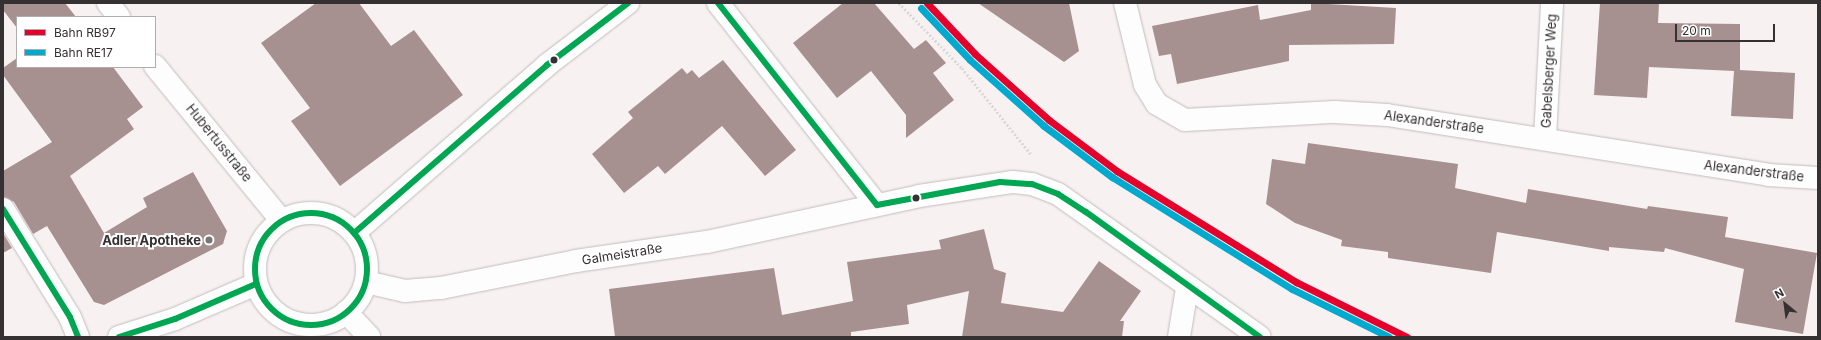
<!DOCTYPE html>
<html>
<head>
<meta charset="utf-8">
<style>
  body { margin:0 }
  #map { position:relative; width:1821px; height:340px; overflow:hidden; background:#f8f1f2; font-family:Inter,sans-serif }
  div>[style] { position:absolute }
  .building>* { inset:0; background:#a69190 }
  .path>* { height:2.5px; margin-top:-1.25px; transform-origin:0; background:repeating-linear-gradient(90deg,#dbd8d9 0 2px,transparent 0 4px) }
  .roads { filter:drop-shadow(0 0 1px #c1bcbd) drop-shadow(0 0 1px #c1bcbd) }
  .minor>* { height:22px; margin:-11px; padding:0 11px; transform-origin:11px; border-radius:11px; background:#fefdfd }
  .tertiary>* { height:22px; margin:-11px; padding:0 11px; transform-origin:11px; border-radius:11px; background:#fefdfd }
  .tertiary>.ring { margin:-11px; padding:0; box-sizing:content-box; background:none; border:22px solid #fefdfd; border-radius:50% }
  .bus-1>* { height:6px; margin:-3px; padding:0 3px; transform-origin:3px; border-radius:3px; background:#00a651 }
  .bus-1>.ring { margin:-3px; padding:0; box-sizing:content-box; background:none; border:6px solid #00a651; border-radius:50% }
  .rail-1>* { height:7px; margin:-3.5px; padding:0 3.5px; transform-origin:3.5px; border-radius:3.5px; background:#e4002b }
  .rail-2>* { height:7px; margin:-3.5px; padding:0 3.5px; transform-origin:3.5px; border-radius:3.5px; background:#00a9ce }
  .dots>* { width:11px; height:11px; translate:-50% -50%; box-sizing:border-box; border:2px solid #fff; border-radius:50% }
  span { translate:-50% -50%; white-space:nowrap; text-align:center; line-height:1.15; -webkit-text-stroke:4px #fff; paint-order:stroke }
  .street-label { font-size:13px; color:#353031 }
  .poi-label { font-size:13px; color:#353031; font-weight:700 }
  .right { translate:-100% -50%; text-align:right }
  .frame { position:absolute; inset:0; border:4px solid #353031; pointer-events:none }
  .legend { position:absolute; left:16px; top:16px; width:140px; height:52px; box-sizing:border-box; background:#fff; border:1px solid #aeacad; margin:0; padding:5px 7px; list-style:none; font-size:12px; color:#353031 }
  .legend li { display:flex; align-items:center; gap:8px; height:20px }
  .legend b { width:20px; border:1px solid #aeacad }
  .north { position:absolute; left:1765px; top:284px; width:40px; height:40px; -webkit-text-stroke:3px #fff; paint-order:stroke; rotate:331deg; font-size:11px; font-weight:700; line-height:16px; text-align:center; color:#353031 }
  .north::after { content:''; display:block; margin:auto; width:14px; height:18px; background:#353031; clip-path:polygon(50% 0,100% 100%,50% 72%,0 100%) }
  .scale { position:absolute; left:1675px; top:24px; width:100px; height:18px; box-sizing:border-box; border:2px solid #353031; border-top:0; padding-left:5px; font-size:12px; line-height:14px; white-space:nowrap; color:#353031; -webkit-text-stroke:3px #fff; paint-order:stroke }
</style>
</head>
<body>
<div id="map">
  <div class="building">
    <i style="clip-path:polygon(3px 3px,65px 3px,76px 17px,17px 17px,17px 28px,3px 10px)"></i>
    <i style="clip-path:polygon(316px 3px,359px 3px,391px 46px,414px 30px,463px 95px,340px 186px,291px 121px,310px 108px,261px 43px)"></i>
    <i style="clip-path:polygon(843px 3px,874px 3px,914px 49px,926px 40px,946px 63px,933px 73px,954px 100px,906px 138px,906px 115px,871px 71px,837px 98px,793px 43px)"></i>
    <i style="clip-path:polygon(978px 3px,1069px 3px,1079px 51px,1064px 62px)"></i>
    <i style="clip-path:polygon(1311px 3px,1396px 8px,1394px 44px,1289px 45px,1289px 61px,1177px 84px,1171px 54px,1159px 56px,1152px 26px,1258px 5px,1260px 20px,1311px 10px)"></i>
    <i style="clip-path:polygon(1600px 3px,1659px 3px,1658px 23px,1740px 24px,1740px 70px,1795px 73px,1793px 119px,1731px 116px,1734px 71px,1649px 67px,1647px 98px,1594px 95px)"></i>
    <i style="clip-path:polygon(17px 58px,17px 67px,113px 67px,143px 107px,127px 119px,134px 129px,70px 176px,104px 233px,147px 207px,143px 198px,193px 172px,227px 231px,223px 244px,104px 305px,94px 302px,47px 226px,33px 234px,14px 202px,3px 197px,3px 171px,52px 142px,3px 75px,3px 68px)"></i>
    <i style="clip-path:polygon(723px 60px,796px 150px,765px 176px,722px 126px,665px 174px,658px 166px,624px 193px,592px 154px,633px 118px,628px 112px,682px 68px,687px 74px,692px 70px,699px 78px)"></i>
    <i style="clip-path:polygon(1308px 143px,1458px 164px,1455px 188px,1526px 203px,1528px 189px,1647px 209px,1648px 206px,1728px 217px,1725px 237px,1817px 253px,1803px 334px,1735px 322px,1744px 269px,1665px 248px,1664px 252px,1609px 247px,1609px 251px,1497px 232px,1491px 273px,1388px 258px,1388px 252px,1341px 246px,1342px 240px,1295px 223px,1266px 204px,1272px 159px,1305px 164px)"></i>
    <i style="clip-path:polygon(984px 229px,994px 269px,1006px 273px,1001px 303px,1063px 312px,1099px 261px,1141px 291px,1120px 321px,1124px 321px,1122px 337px,962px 337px,969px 291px,907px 305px,909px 324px,851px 332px,851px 337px,615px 337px,609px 289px,774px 268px,782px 315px,853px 301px,847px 262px,941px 249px,939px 240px)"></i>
    <i style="clip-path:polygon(3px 233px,12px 248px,3px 253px)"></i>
  </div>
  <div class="path">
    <i style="left:899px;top:3px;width:91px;rotate:45.9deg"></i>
    <i style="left:962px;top:68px;width:110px;rotate:51.3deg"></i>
  </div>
  <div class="roads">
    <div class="minor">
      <i style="left:108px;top:3px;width:18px;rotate:52deg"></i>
      <i style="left:718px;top:3px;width:257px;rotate:51.8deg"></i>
      <i style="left:1125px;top:3px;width:84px;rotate:76.3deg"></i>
      <i style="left:1145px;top:85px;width:22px;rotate:58deg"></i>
      <i style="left:1157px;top:104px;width:32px;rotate:30deg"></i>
      <i style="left:1185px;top:120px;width:150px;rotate:-3.1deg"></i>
      <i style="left:1335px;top:112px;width:52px;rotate:3.3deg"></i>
      <i style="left:1387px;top:115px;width:386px;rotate:8.9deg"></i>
      <i style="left:1768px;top:175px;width:50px;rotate:3.4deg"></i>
      <i style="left:155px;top:66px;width:199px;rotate:50.7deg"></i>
      <i style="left:1545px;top:138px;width:135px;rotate:-87deg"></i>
      <i style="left:3px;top:209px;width:127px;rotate:58.2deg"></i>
      <i style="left:70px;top:317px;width:22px;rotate:68deg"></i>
      <i style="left:366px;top:282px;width:40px;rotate:13deg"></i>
      <i style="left:405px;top:291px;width:36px;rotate:-5deg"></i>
      <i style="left:441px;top:288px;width:138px;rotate:-11.3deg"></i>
      <i style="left:576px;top:261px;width:132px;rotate:-8.3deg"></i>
      <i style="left:707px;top:242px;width:217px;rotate:-12.2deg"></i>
      <i style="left:919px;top:196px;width:95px;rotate:-8.5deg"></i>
      <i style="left:1013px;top:182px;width:19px;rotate:6deg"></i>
      <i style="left:1032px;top:184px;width:28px;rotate:21deg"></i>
      <i style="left:1058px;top:194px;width:247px;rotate:35.3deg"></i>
      <i style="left:119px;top:337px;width:59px;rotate:-17.8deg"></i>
      <i style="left:175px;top:319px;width:88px;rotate:-23.4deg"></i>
      <i style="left:1179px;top:337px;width:50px;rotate:-80.7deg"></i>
    </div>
    <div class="tertiary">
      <i class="ring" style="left:255px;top:213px;width:90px;height:90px"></i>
      <i style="left:354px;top:233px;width:256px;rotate:-41deg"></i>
      <i style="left:547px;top:65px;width:102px;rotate:-37.4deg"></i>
      <i style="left:346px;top:312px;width:34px;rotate:47deg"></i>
    </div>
  </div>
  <div class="bus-1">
    <i style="left:718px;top:3px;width:257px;rotate:51.8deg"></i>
    <i style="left:877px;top:205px;width:125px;rotate:-10.6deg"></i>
    <i style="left:1000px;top:182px;width:32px;rotate:4deg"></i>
    <i style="left:1032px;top:184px;width:28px;rotate:21deg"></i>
    <i style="left:1058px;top:194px;width:33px;rotate:33deg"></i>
    <i style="left:1086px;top:212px;width:214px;rotate:35.7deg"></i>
    <i style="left:3px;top:209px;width:127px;rotate:58.2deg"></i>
    <i style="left:70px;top:317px;width:22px;rotate:68deg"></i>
    <i class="ring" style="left:255px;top:213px;width:106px;height:106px"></i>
    <i style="left:354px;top:233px;width:256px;rotate:-41deg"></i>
    <i style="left:547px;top:65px;width:102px;rotate:-37.4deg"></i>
    <i style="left:119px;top:337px;width:59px;rotate:-17.8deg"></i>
    <i style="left:175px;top:319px;width:88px;rotate:-23.4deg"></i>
  </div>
  <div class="rail-1">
    <i style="left:927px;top:3px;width:70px;rotate:46.7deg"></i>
    <i style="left:975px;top:54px;width:99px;rotate:41.7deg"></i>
    <i style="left:1049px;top:120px;width:85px;rotate:36.9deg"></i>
    <i style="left:1117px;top:171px;width:211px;rotate:31.8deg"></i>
    <i style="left:1296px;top:282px;width:124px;rotate:26.4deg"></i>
  </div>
  <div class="rail-2">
    <i style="left:921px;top:8px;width:71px;rotate:46.7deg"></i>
    <i style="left:970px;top:60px;width:99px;rotate:41.7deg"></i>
    <i style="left:1044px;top:126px;width:85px;rotate:36.9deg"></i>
    <i style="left:1112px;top:177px;width:212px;rotate:31.9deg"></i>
    <i style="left:1292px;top:289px;width:108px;rotate:26.3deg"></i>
  </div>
  <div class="dots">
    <i style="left:554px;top:60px;background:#353031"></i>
    <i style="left:916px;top:198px;background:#353031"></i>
    <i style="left:209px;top:240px;background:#797475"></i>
  </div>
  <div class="street-label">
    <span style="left:1549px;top:71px;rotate:-87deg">Gabelsberger Weg</span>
    <span style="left:1434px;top:122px;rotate:8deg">Alexanderstraße</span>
    <span style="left:219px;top:143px;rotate:51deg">Hubertusstraße</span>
    <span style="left:1754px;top:171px;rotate:7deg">Alexanderstraße</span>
    <span style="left:622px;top:254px;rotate:-9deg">Galmeistraße</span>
  </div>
  <div class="poi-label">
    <span class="right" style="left:201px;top:240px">Adler Apotheke</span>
  </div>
  <div class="frame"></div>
  <ul class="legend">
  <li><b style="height:5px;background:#e4002b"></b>Bahn RB97</li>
  <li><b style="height:5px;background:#00a9ce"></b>Bahn RE17</li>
  </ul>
  <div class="north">N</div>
  <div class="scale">20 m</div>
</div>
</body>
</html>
